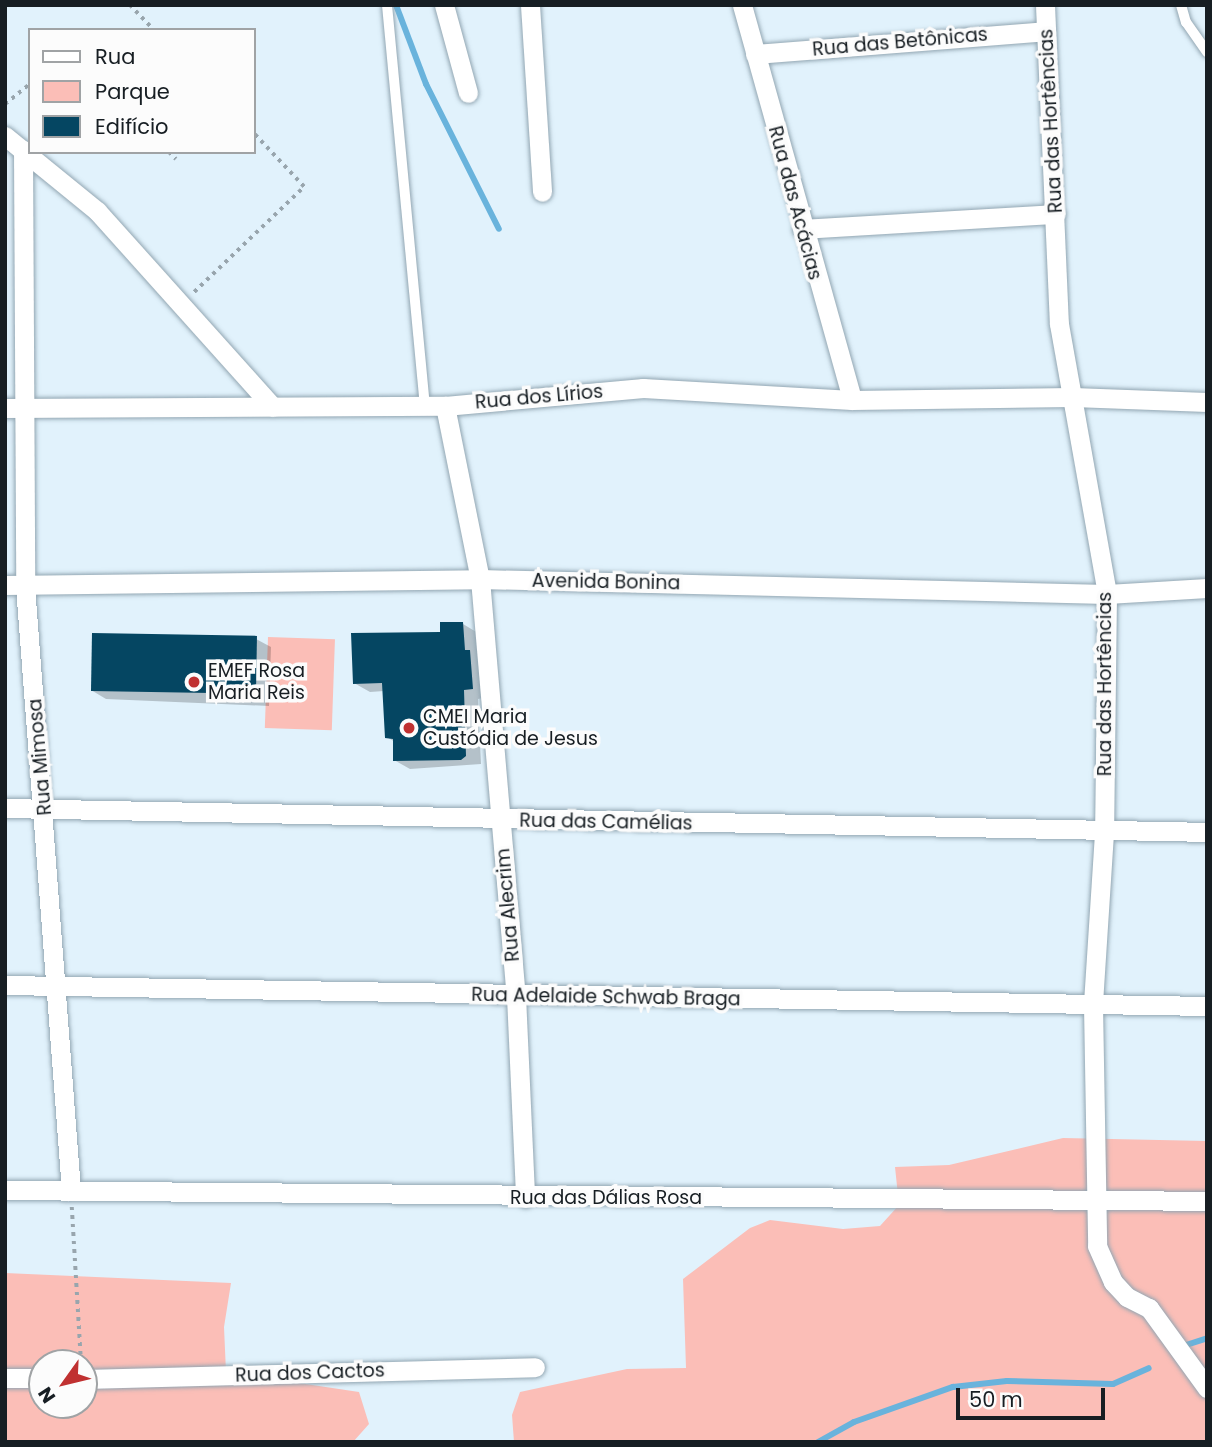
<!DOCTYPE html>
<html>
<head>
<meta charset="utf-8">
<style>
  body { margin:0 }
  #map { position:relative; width:1212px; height:1447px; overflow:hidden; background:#e1f2fc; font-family:Poppins,sans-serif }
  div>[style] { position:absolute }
  .green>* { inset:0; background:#fbbeb7; transform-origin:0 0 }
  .shadow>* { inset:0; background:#0003 }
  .stream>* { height:6px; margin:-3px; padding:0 3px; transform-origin:3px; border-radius:3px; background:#69b3dc }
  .building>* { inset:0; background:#054662; transform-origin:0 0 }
  .path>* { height:3.5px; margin-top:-1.75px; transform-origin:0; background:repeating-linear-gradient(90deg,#98a5ad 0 3.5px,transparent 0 8.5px) }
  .roads { filter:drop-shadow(0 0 2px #92a6b2) drop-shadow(0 0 2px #92a6b2) }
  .service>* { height:10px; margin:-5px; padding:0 5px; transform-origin:5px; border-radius:5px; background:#fff }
  .minor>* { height:19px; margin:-9.5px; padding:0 9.5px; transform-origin:9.5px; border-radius:9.5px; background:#fff }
  .dots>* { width:19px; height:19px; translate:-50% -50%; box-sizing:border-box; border:4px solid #fcfcfc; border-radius:50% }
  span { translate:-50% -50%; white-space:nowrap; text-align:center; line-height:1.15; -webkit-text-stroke:7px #fcfcfc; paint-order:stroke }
  .street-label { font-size:19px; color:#171e23 }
  .poi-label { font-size:19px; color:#171e23 }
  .left { translate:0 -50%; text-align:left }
  .frame { position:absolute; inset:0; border:7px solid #171e23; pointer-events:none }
  .legend { position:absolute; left:28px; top:28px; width:228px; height:126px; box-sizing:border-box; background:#fcfcfc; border:2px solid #a0a3a5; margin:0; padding:9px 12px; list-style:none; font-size:21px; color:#171e23 }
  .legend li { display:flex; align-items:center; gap:14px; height:35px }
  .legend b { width:35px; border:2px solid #a0a3a5 }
  .north { position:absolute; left:28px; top:1349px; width:70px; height:70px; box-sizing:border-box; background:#fcfcfc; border:2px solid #a0a3a5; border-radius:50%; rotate:236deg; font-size:19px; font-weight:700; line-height:28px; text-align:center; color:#171e23 }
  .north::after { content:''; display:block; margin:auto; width:24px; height:32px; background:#c03131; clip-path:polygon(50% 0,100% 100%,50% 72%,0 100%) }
  .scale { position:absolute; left:956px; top:1388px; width:149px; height:32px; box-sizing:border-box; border:4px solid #171e23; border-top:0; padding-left:9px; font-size:21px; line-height:24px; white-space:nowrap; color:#171e23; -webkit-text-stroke:5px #fcfcfc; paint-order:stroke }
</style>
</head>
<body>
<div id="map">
  <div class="green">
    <i style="left:268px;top:637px;width:67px;height:91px;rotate:2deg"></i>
    <i style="clip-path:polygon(1063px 1138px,1207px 1141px,1207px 1442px,514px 1442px,512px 1415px,520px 1392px,627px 1369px,686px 1368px,683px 1279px,750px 1228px,770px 1220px,843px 1229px,880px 1226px,899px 1205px,895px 1167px,949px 1165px)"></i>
    <i style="clip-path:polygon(evenodd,5px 1273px,231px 1283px,224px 1327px,226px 1372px,359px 1392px,369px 1424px,353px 1442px,5px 1442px,5px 1273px,42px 1363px,84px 1363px,84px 1405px,42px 1405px,42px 1363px)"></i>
  </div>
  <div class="shadow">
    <i style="clip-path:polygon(463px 624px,478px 633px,487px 697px,478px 699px,481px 764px,410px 769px,394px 760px,395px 742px,387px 737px,384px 691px,370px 692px,354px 683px)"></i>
    <i style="clip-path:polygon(256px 639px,271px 647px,269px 706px,106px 699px,91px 690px)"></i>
  </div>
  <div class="stream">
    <i style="left:396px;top:5px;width:85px;rotate:69.2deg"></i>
    <i style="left:426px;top:84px;width:162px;rotate:63.3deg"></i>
    <i style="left:1183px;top:1346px;width:25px;rotate:-18deg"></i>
    <i style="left:818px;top:1442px;width:41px;rotate:-29.1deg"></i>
    <i style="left:854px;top:1422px;width:105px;rotate:-19.5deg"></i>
    <i style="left:953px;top:1387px;width:54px;rotate:-6.3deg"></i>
    <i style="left:1007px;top:1381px;width:106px;rotate:1.6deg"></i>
    <i style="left:1113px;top:1384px;width:39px;rotate:-24deg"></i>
  </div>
  <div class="building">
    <i style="clip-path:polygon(440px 622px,463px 622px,465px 650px,470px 650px,473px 689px,464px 690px,466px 756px,461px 760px,393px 761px,393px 739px,385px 738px,382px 683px,353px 684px,351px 633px,440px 632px)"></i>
    <i style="left:92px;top:633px;width:165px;height:58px;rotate:1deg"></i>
  </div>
  <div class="path">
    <i style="left:130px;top:5px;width:35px;rotate:46deg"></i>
    <i style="left:5px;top:104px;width:32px;rotate:-39deg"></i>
    <i style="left:169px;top:152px;width:10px;rotate:45deg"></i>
    <i style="left:194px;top:292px;width:152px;rotate:-43.7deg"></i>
    <i style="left:304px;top:187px;width:73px;rotate:-133.3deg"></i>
    <i style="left:72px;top:1207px;width:153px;rotate:86.6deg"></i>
  </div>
  <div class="roads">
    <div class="service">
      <i style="left:387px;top:5px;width:402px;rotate:84.6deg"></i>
      <i style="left:1181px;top:5px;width:18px;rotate:74deg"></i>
      <i style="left:1186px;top:22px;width:37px;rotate:55deg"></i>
    </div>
    <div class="minor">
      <i style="left:444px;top:5px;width:91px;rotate:74.7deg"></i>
      <i style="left:530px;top:5px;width:187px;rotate:86.3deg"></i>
      <i style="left:742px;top:5px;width:410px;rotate:74.4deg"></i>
      <i style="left:1045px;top:5px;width:319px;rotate:87.5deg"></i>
      <i style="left:1059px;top:324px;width:274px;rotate:79.9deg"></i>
      <i style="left:1107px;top:594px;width:239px;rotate:90.7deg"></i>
      <i style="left:1104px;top:833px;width:172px;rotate:93.7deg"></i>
      <i style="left:1093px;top:1005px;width:241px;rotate:89deg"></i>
      <i style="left:1097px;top:1246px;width:39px;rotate:66deg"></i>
      <i style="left:1113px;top:1282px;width:21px;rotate:47deg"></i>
      <i style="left:1127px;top:1297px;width:25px;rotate:27deg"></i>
      <i style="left:1149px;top:1308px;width:99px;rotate:54.1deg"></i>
      <i style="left:755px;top:54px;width:291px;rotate:-4.5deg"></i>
      <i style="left:5px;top:136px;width:119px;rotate:39.2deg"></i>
      <i style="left:97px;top:211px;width:263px;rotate:48.1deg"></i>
      <i style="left:23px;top:150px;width:436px;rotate:89.7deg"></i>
      <i style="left:25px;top:586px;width:607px;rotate:85.65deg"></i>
      <i style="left:802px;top:229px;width:254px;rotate:-3.4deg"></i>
      <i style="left:445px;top:406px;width:177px;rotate:78.6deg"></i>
      <i style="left:480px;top:579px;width:419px;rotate:85.1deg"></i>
      <i style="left:516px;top:996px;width:202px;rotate:87.4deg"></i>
      <i style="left:5px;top:408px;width:440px;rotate:-0.3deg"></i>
      <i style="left:445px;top:406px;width:199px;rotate:-5.2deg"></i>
      <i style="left:643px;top:388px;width:209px;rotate:3.3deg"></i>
      <i style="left:852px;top:400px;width:221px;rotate:-0.8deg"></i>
      <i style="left:1073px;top:397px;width:134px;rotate:2.1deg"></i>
      <i style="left:5px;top:585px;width:475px;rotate:-0.7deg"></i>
      <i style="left:480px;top:579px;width:627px;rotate:1.37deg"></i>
      <i style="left:1107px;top:594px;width:100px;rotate:-3.4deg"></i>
      <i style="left:5px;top:808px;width:1202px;rotate:1.14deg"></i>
      <i style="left:5px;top:985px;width:1202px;rotate:1deg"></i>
      <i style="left:5px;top:1190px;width:1202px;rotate:0.52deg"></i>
      <i style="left:5px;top:1378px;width:37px"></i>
      <i style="left:84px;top:1379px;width:451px;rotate:-1.5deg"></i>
    </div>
  </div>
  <div class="dots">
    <i style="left:194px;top:682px;background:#c03131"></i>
    <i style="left:409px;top:728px;background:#c03131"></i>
  </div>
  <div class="street-label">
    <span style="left:900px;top:42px;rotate:-5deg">Rua das Betônicas</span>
    <span style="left:1051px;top:121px;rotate:-93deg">Rua das Hortências</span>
    <span style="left:795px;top:203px;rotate:75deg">Rua das Acácias</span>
    <span style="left:539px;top:397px;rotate:-5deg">Rua dos Lírios</span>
    <span style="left:606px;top:582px;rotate:1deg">Avenida Bonina</span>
    <span style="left:1105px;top:684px;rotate:-90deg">Rua das Hortências</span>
    <span style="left:40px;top:757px;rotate:-95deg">Rua Mimosa</span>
    <span style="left:606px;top:822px;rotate:1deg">Rua das Camélias</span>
    <span style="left:508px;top:905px;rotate:-95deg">Rua Alecrim</span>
    <span style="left:606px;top:997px;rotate:1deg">Rua Adelaide Schwab Braga</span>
    <span style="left:606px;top:1198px">Rua das Dálias Rosa</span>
    <span style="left:310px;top:1373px;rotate:-2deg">Rua dos Cactos</span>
  </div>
  <div class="poi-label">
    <span class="left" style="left:208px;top:682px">EMEF Rosa<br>Maria Reis</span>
    <span class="left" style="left:423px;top:728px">CMEI Maria<br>Custódia de Jesus</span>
  </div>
  <div class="frame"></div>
  <ul class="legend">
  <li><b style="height:9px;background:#fff"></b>Rua</li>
  <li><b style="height:19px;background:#fbbeb7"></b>Parque</li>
  <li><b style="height:19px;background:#054662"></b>Edifício</li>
  </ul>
  <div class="north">N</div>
  <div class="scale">50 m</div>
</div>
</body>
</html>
